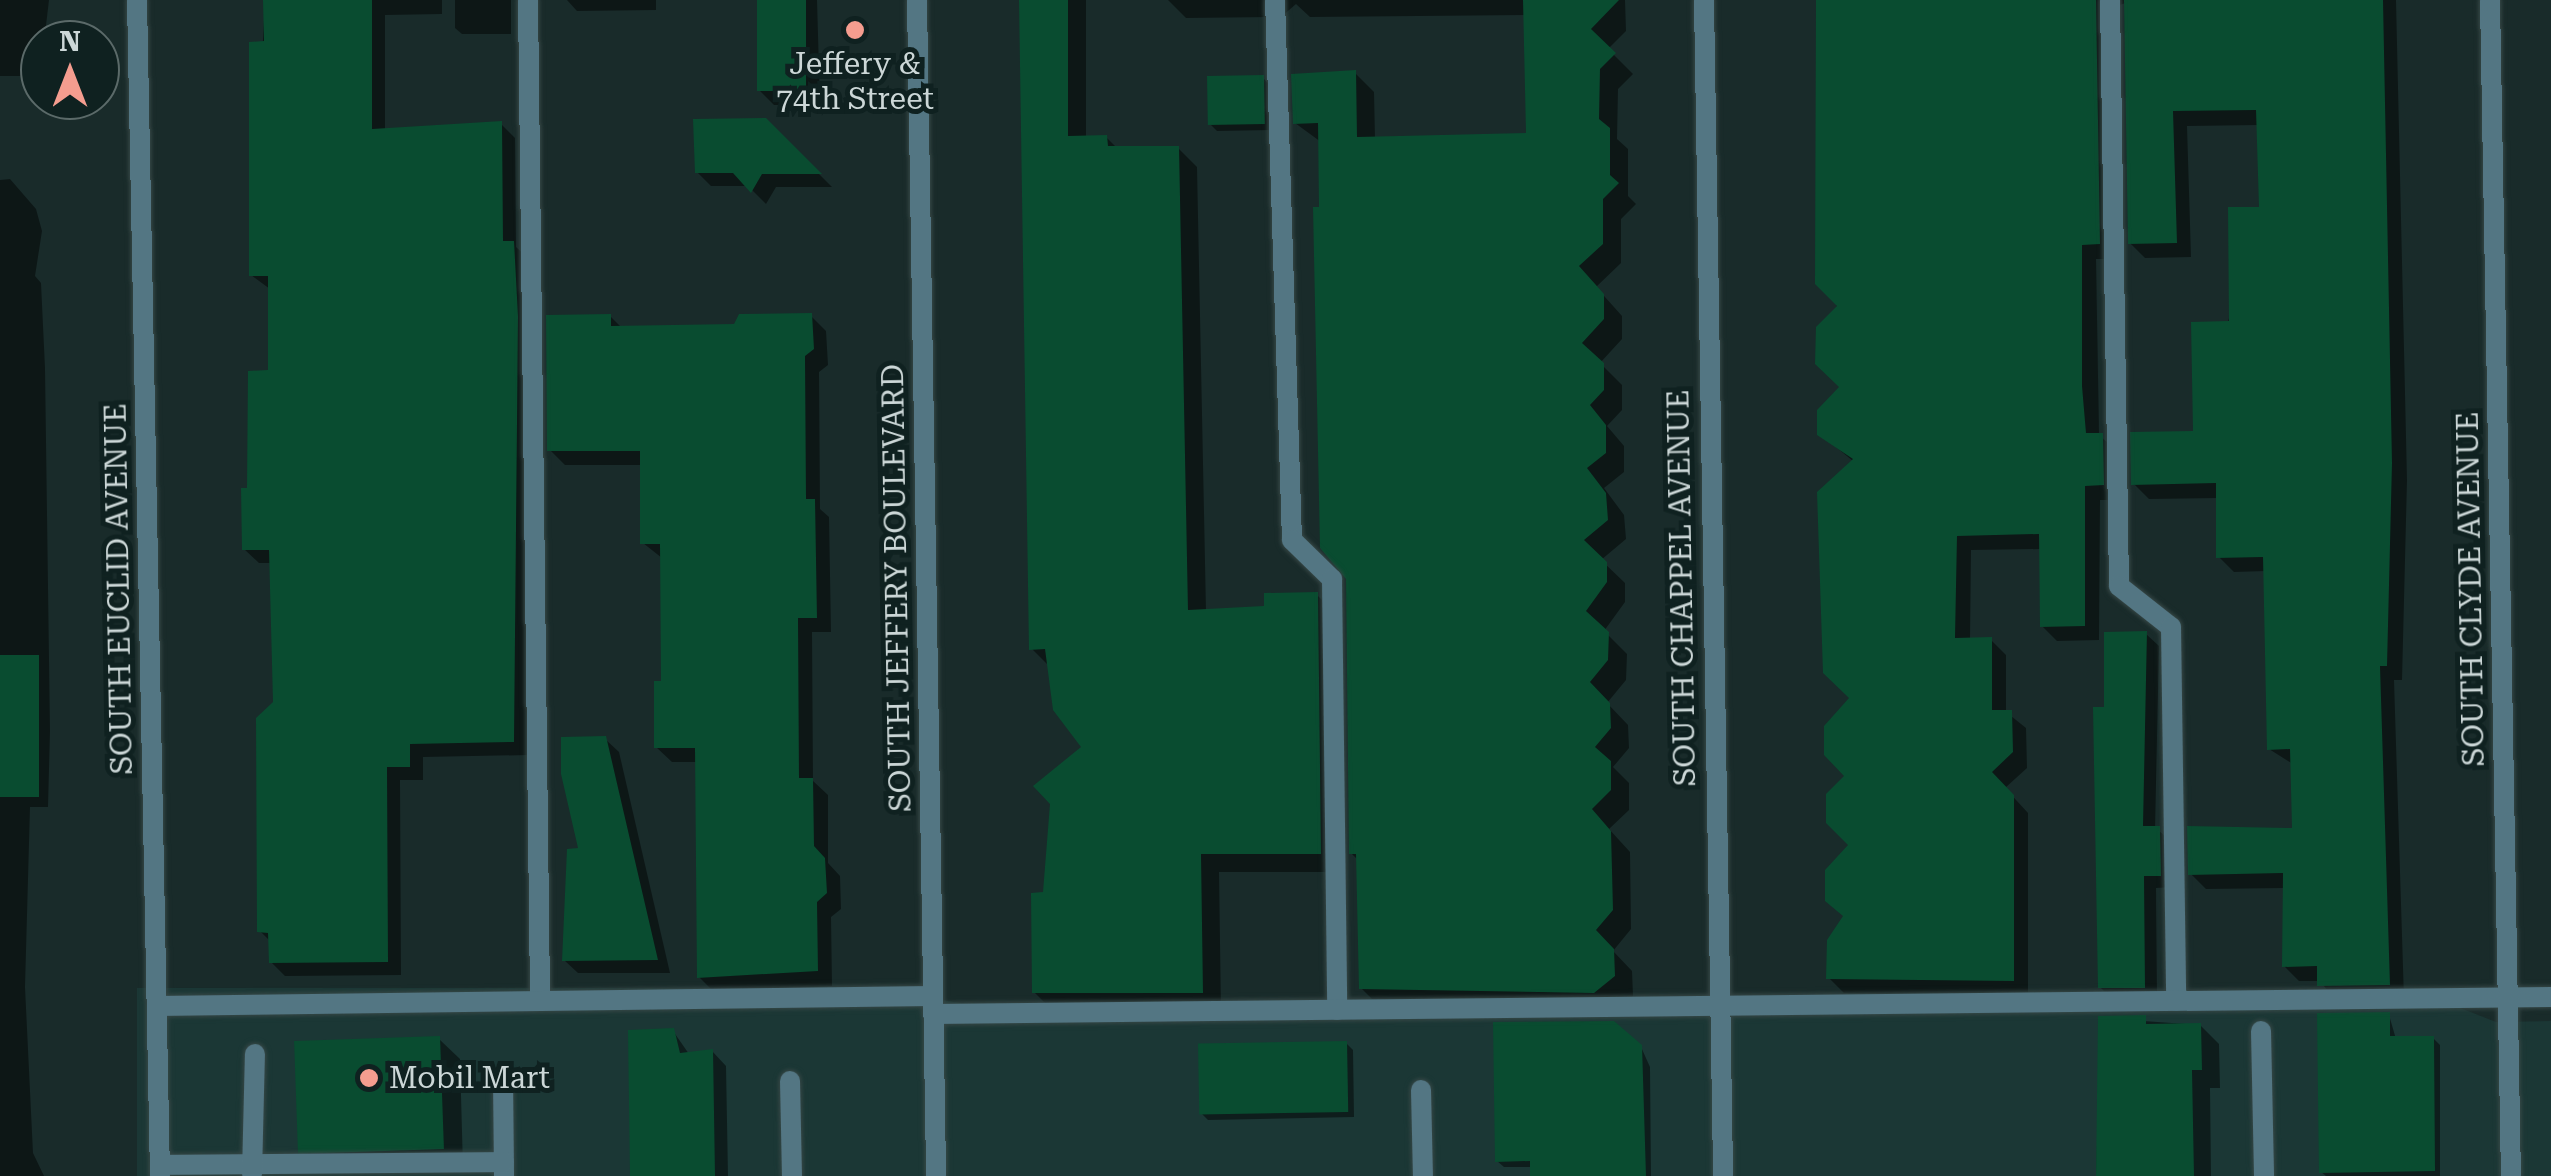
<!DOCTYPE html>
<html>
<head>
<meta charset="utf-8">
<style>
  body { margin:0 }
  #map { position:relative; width:2551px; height:1176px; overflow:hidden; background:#192b2a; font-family:"Roboto Serif",serif }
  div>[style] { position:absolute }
  .built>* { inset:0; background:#1b3735 }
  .shadow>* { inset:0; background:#0007 }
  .building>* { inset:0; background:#094c30; transform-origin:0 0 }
  .roads { filter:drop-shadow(0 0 2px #364746) drop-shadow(0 0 2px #364746) }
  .service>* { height:20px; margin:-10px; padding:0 10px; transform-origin:10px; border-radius:10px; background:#537683 }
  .minor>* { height:20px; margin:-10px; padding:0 10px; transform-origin:10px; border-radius:10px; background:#537683 }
  .tertiary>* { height:20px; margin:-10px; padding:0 10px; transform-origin:10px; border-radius:10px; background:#537683 }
  .dots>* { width:28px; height:28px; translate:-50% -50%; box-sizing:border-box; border:5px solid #0f2120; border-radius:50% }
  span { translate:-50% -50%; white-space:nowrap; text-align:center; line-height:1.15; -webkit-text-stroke:10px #0f2120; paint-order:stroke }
  .poi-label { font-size:30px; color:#ccd7d7 }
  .left { translate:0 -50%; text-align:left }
  .street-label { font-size:30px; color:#ccd7d7 }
  .north { position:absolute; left:20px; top:20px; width:100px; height:100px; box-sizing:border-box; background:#0f2120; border:2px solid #5b6a69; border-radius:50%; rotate:0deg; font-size:28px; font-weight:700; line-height:40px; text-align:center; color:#ccd7d7 }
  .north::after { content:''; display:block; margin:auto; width:35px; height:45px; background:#f59d8f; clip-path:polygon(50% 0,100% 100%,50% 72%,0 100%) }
</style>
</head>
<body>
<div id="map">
  <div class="built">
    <i style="clip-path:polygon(137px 988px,865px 988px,1005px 1010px,2440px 1000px,2496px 1022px,2551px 1021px,2551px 1176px,137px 1176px)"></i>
  </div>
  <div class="shadow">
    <i style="clip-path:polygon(0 0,49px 0,40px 76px,0 76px)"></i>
    <i style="clip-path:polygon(265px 0,442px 0,442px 14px,385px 15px,385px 131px,501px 124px,515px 138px,516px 247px,528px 258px,528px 755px,423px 757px,423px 780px,400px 780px,401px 975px,285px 976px,271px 962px,271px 942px,260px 931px,275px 703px,272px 563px,259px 563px,244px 549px,270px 372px,270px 289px,251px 275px)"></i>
    <i style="clip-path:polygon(455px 0,511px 0,511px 34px,462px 34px,455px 28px)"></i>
    <i style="clip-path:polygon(567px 0,656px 0,656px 10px,577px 11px)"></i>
    <i style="clip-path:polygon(759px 0,817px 0,820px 105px,774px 105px,759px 90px)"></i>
    <i style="clip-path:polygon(1022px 0,1086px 0,1086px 138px,1106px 137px,1118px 149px,1178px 148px,1197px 167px,1206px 611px,1267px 609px,1317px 595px,1336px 614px,1339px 872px,1219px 872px,1221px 1011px,1053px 1011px,1034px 992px,1045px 895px,1085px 747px,1050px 667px,1032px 649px)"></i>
    <i style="clip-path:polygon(1168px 0,1625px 0,1626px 31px,1608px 49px,1633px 74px,1618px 89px,1617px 139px,1628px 149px,1628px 196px,1636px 204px,1621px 219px,1621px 263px,1596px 287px,1622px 316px,1622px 339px,1600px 363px,1622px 385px,1622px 410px,1607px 426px,1624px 446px,1624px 472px,1604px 488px,1624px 515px,1626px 539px,1601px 560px,1625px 583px,1625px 602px,1604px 631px,1627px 654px,1626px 680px,1607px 703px,1628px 725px,1629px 748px,1613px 767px,1629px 783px,1629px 810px,1609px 829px,1630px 852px,1631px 929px,1613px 951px,1632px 971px,1633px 996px,1614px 1011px,1380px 1007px,1361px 988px,1358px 860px,1351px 853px,1348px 578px,1321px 142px,1295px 123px,1355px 73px,1374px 92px,1375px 139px,1528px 136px,1526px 15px,1310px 17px,1296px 4px,1281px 17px,1186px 18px)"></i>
    <i style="clip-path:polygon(1817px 0,2396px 0,2407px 480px,2402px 680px,2394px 680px,2404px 999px,2335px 1000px,2320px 981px,2299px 981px,2284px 966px,2285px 888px,2206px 889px,2191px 874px,2294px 831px,2293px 764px,2269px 749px,2266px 571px,2234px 572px,2219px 557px,2219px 498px,2149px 499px,2134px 484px,2195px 434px,2261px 209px,2259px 125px,2187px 126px,2191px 257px,2145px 258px,2130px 243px,2126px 3px,2113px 7px,2114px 259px,2096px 259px,2099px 435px,2117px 451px,2118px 500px,2100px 500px,2099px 640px,2057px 641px,2042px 626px,2041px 549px,1971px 550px,1970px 640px,1991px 640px,2006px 655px,2006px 712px,2026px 728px,2027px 768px,2005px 788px,2028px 813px,2028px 995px,1844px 993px,1829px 978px,1845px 918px,1851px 845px,1853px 461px,1820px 434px,1842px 387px)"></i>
    <i style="clip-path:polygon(1263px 78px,1269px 84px,1271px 130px,1217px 131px,1210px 124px)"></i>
    <i style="clip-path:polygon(765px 120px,832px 187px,776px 187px,766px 204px,748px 186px,711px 186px,697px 172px)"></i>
    <i style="clip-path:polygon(10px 179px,36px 209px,42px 231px,35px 276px,41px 283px,45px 368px,50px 731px,48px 807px,30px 807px,25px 987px,33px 1153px,44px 1176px,0 1176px,0 180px)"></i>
    <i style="clip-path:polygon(610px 316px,622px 328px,736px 327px,811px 316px,826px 331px,828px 365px,819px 372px,820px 509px,829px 517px,831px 632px,812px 632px,813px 781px,828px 795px,828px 863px,840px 876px,841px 909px,831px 917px,832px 986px,715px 993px,699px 977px,697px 762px,672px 762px,656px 747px,664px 684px,662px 558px,643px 543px,643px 465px,565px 465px,550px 450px)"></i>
    <i style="clip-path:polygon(2146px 634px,2159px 646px,2155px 828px,2172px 841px,2172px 887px,2156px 888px,2157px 999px,2113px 1000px,2100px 987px,2106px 710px)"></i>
    <i style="clip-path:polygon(605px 739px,619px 752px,670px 973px,578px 973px,564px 960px)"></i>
    <i style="clip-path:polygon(2389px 1015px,2396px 1039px,2433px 1038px,2440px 1045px,2440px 1176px,2326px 1176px,2321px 1172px)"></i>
    <i style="clip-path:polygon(2101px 1018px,2200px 1025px,2219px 1044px,2220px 1088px,2210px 1088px,2211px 1176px,2096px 1176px)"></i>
    <i style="clip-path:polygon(673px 1031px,689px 1054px,712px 1051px,726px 1066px,728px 1176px,632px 1176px)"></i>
    <i style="clip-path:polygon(439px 1039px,460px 1059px,463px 1168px,321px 1170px,301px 1149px)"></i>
    <i style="clip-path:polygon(1346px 1043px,1353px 1050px,1354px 1117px,1208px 1120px,1201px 1113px)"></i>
    <i style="clip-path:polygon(1641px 1047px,1650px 1067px,1651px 1176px,1533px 1176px,1532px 1167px,1504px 1167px,1497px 1161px)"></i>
  </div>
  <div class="building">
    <i style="clip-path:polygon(263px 0,372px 0,372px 129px,502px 121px,503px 241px,514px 241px,518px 316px,514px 742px,410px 744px,410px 767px,387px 767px,388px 962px,269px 963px,268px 933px,257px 932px,256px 718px,273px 702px,269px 550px,242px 550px,241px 488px,247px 488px,248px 371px,268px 370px,268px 276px,249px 276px,249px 42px,264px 41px)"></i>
    <i style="left:757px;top:0;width:49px;height:91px"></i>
    <i style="clip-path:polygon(1019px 0,1068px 0,1068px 136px,1107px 135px,1108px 146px,1179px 146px,1188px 610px,1264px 606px,1264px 593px,1318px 592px,1321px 854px,1201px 854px,1203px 993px,1032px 993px,1031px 893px,1043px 892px,1050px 804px,1033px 786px,1081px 747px,1053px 710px,1045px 649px,1029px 650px)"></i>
    <i style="clip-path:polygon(1523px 0,1619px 0,1591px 29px,1616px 53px,1600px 69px,1599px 119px,1610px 128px,1610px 175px,1619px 183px,1603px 199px,1603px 244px,1579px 266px,1604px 294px,1604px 319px,1582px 343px,1604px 363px,1604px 390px,1590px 405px,1606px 425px,1606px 453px,1587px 468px,1606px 493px,1608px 520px,1584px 540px,1607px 562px,1607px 582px,1586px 611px,1609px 632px,1608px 660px,1590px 682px,1610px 703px,1611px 728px,1595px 747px,1611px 761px,1611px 790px,1592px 809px,1611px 831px,1613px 910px,1596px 930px,1614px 949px,1615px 976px,1594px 993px,1359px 989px,1356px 854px,1349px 854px,1346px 579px,1320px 548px,1313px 207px,1319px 207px,1318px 123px,1293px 124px,1291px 74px,1356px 70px,1357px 137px,1526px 133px)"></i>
    <i style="clip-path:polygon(1816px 0,2096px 0,2100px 244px,2082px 245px,2082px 386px,2086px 433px,2103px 433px,2104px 485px,2085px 486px,2085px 626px,2040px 627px,2039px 534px,1957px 536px,1955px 638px,1992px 637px,1992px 710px,2012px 710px,2013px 752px,1992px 772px,2014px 795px,2014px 981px,1826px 979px,1827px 940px,1843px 916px,1825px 901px,1825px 870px,1848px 845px,1826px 823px,1826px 794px,1844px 776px,1824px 755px,1824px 726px,1849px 698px,1823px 673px,1817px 492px,1853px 459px,1817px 435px,1817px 410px,1839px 387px,1815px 364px,1816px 327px,1837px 306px,1815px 284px)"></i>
    <i style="clip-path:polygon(2124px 0,2383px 0,2392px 463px,2387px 666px,2380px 666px,2390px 985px,2317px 986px,2317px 966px,2282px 967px,2283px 873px,2188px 875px,2187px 826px,2292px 828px,2290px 749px,2267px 750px,2263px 557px,2216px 558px,2216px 483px,2131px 485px,2130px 432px,2193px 431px,2191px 322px,2229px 321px,2228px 207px,2259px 207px,2256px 110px,2173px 111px,2177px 243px,2128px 244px)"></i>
    <i style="left:1264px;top:75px;width:49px;height:57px;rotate:89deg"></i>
    <i style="clip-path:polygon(766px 118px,822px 174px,762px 174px,751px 193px,733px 173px,695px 173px,693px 119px)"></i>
    <i style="clip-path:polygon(812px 313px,814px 349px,805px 356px,806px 499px,815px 499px,817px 618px,798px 618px,799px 778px,813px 778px,814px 846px,825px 858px,827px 893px,817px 902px,818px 971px,697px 978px,695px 748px,654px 748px,654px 681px,661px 681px,660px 544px,640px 544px,640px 451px,547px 451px,546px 315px,611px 314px,611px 326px,734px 324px,739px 314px)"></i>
    <i style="clip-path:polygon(2147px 631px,2143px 826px,2160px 826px,2161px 876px,2144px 876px,2145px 988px,2098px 988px,2093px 707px,2104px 707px,2104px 632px)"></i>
    <i style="left:0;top:655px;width:39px;height:142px"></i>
    <i style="clip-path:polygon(606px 736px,658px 960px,562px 961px,567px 849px,578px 848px,561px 774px,561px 737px)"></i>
    <i style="clip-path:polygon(2390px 1012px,2390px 1036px,2434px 1036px,2435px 1171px,2319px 1173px,2317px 1013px)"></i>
    <i style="clip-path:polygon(2146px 1015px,2146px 1024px,2201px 1023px,2202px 1070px,2192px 1070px,2194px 1176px,2096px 1176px,2098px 1016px)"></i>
    <i style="clip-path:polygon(1614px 1021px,1642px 1045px,1646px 1176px,1530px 1176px,1530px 1161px,1495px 1162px,1493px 1022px)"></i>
    <i style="clip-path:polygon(674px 1028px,680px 1053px,713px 1049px,715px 1176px,630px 1176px,628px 1030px)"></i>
    <i style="left:440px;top:1036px;width:113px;height:146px;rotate:88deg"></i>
    <i style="left:1347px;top:1041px;width:71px;height:149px;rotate:89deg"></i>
  </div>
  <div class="roads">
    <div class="service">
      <i style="left:528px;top:0;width:1000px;rotate:89.31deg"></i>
      <i style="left:1275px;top:0;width:540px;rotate:88.2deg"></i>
      <i style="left:1292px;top:540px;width:56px;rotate:44.3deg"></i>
      <i style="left:1332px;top:579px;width:431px;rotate:89.3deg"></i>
      <i style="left:2110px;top:0;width:586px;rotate:89.12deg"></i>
      <i style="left:2119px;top:586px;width:66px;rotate:38.3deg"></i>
      <i style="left:2171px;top:627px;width:374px;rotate:89.2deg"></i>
      <i style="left:157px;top:1006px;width:776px;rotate:-0.74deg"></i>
      <i style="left:933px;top:1014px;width:1618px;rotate:-0.6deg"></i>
      <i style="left:2261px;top:1031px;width:145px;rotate:88.8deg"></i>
      <i style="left:503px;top:1078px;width:98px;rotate:89.4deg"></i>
      <i style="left:790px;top:1081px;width:95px;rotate:88.8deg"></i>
      <i style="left:1421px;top:1090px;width:86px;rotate:88.7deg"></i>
      <i style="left:160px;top:1165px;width:344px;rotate:-0.5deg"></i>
      <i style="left:252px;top:1174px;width:120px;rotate:-88.6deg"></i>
    </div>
    <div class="minor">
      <i style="left:137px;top:0;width:1176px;rotate:88.88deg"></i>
      <i style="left:1704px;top:0;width:1176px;rotate:89.07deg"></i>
      <i style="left:2490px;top:0;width:1176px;rotate:88.98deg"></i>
    </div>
    <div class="tertiary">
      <i style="left:917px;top:0;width:1176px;rotate:89.07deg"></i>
    </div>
  </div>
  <div class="dots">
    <i style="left:855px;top:30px;background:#f59d8f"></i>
    <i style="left:369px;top:1078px;background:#f59d8f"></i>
  </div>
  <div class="poi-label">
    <span style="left:855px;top:81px">Jeffery &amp;<br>74th Street</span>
    <span class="left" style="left:389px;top:1078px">Mobil Mart</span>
  </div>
  <div class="street-label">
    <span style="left:897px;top:588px;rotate:-91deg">SOUTH JEFFERY BOULEVARD</span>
    <span style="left:1682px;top:588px;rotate:-91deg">SOUTH CHAPPEL AVENUE</span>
    <span style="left:119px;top:589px;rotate:-91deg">SOUTH EUCLID AVENUE</span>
    <span style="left:2471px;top:589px;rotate:-91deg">SOUTH CLYDE AVENUE</span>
  </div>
  <div class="north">N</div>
</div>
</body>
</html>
